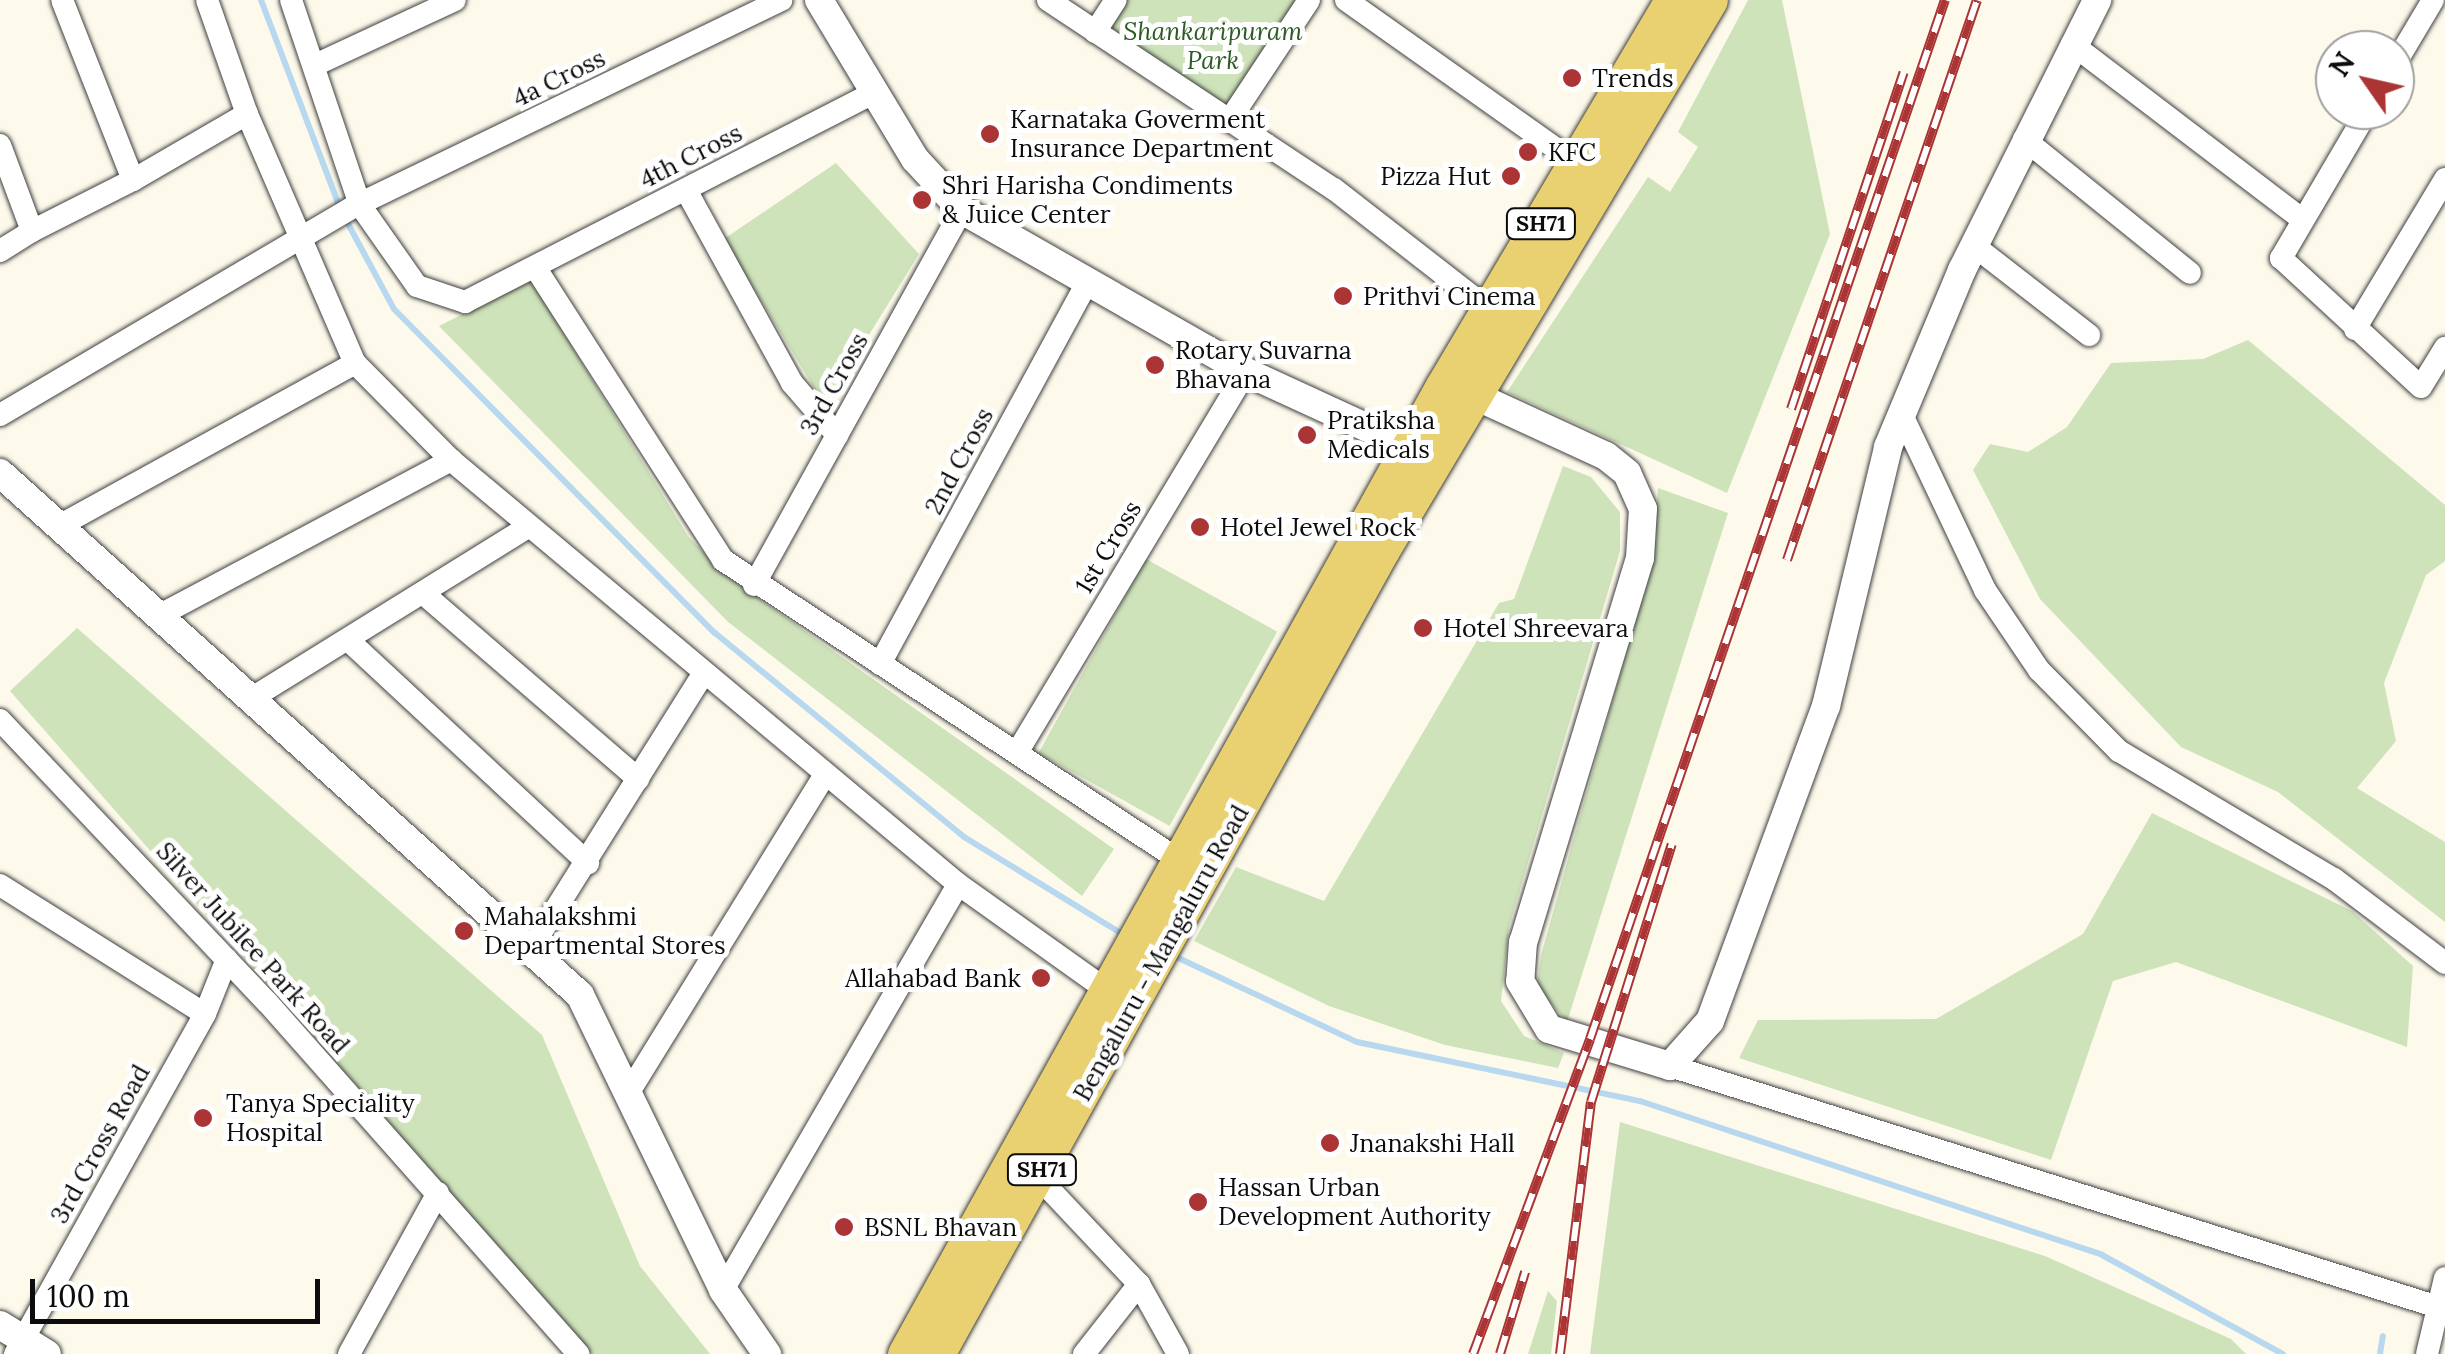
<!DOCTYPE html>
<html>
<head>
<meta charset="utf-8">
<style>
  body { margin:0 }
  #map { position:relative; width:2445px; height:1354px; overflow:hidden; background:#fdfaec; font-family:Lora,serif }
  div>[style] { position:absolute }
  .green>* { inset:0; background:#cee3ba; transform-origin:0 0 }
  .stream>* { height:6px; margin:-3px; padding:0 3px; transform-origin:3px; border-radius:3px; background:#b7d8ef }
  .roads { filter:drop-shadow(0 0 2px #3f3f3f) drop-shadow(0 0 2px #3f3f3f) }
  .minor>* { height:22px; margin:-11px; padding:0 11px; transform-origin:11px; border-radius:11px; background:#fff }
  .tertiary>* { height:28px; margin:-14px; padding:0 14px; transform-origin:14px; border-radius:14px; background:#fff }
  .primary>* { height:35px; margin:-17.5px; padding:0 17.5px; transform-origin:17.5px; border-radius:17.5px; background:#e9d071 }
  .rail>* { height:10px; margin-top:-5px; transform-origin:0; background:repeating-linear-gradient(90deg,#fff 0 19px,#ab3435 0 38px); box-sizing:border-box; border-block:2px solid #ab3435 }
  .dots>* { width:28px; height:28px; translate:-50% -50%; box-sizing:border-box; border:5px solid #fff; border-radius:50% }
  span { translate:-50% -50%; white-space:nowrap; text-align:center; line-height:1.15; -webkit-text-stroke:10px #fff; paint-order:stroke }
  .shield-label span { padding:2px 8px; background:#fff; border:2px solid; border-radius:8px; -webkit-text-stroke-width:0 }
  .shield-label { font-size:22px; color:#0c0c0c; font-weight:700 }
  .park-label { font-size:25px; color:#2d5b24; font-style:italic }
  .street-label { font-size:25px; color:#0c0c0c }
  .poi-label { font-size:25px; color:#0c0c0c }
  .left { translate:0 -50%; text-align:left }
  .right { translate:-100% -50%; text-align:right }
  .north { position:absolute; left:2315px; top:30px; width:100px; height:100px; box-sizing:border-box; background:#fff; border:2px solid #9e9e9e; border-radius:50%; rotate:304deg; font-size:28px; font-weight:700; line-height:40px; text-align:center; color:#0c0c0c }
  .north::after { content:''; display:block; margin:auto; width:35px; height:45px; background:#ab3435; clip-path:polygon(50% 0,100% 100%,50% 72%,0 100%) }
  .scale { position:absolute; left:30px; top:1279px; width:290px; height:45px; box-sizing:border-box; border:5px solid #0c0c0c; border-top:0; padding-left:12px; font-size:30px; line-height:35px; white-space:nowrap; color:#0c0c0c; -webkit-text-stroke:8px #fff; paint-order:stroke }
</style>
</head>
<body>
<div id="map">
  <div class="green">
    <i style="clip-path:polygon(1125px 0,1303px 0,1230px 111px,1106px 30px)"></i>
    <i style="clip-path:polygon(1748px 0,1782px 0,1830px 234px,1727px 493px,1507px 392px,1648px 177px,1670px 192px,1698px 147px,1678px 132px)"></i>
    <i style="clip-path:polygon(836px 163px,919px 254px,825px 406px,724px 239px)"></i>
    <i style="clip-path:polygon(531px 280px,688px 536px,724px 574px,1114px 849px,1082px 896px,728px 622px,439px 326px)"></i>
    <i style="clip-path:polygon(2248px 340px,2445px 505px,2445px 561px,2426px 575px,2384px 683px,2396px 741px,2357px 788px,2445px 842px,2445px 922px,2278px 792px,2181px 747px,2040px 599px,1973px 470px,1990px 444px,2028px 452px,2067px 427px,2111px 363px,2203px 359px)"></i>
    <i style="clip-path:polygon(1563px 466px,1591px 477px,1620px 512px,1620px 551px,1509px 927px,1501px 1001px,1524px 1036px,1564px 1053px,1558px 1068px,1445px 1045px,1329px 1006px,1194px 941px,1236px 867px,1324px 901px,1499px 603px,1514px 599px)"></i>
    <i style="clip-path:polygon(1658px 488px,1728px 513px,1567px 1022px,1537px 987px,1541px 955px,1653px 557px)"></i>
    <i style="left:1146px;top:559px;width:150px;height:222px;rotate:29deg"></i>
    <i style="clip-path:polygon(77px 628px,542px 1035px,640px 1266px,710px 1354px,592px 1354px,10px 691px)"></i>
    <i style="clip-path:polygon(2152px 813px,2352px 911px,2413px 966px,2407px 1047px,2176px 962px,2113px 981px,2051px 1160px,1739px 1058px,1758px 1020px,1936px 1019px,2083px 934px)"></i>
    <i style="clip-path:polygon(1620px 1122px,2045px 1256px,2231px 1339px,2246px 1354px,1590px 1354px)"></i>
    <i style="clip-path:polygon(1548px 1291px,1557px 1301px,1551px 1354px,1528px 1354px)"></i>
  </div>
  <div class="stream">
    <i style="left:261px;top:0;width:222px;rotate:69.2deg"></i>
    <i style="left:346px;top:220px;width:101px;rotate:61.7deg"></i>
    <i style="left:394px;top:309px;width:456px;rotate:45.3deg"></i>
    <i style="left:715px;top:633px;width:322px;rotate:39.3deg"></i>
    <i style="left:964px;top:837px;width:188px;rotate:31.5deg"></i>
    <i style="left:1172px;top:955px;width:204px;rotate:25.2deg"></i>
    <i style="left:1357px;top:1042px;width:289px;rotate:11.8deg"></i>
    <i style="left:1640px;top:1101px;width:487px;rotate:18.4deg"></i>
    <i style="left:2102px;top:1255px;width:206px;rotate:28.7deg"></i>
    <i style="left:2380px;top:1354px;width:18px;rotate:-81deg"></i>
  </div>
  <div class="roads">
    <div class="minor">
      <i style="left:207px;top:0;width:121px;rotate:70.7deg"></i>
      <i style="left:291px;top:0;width:216px;rotate:71.4deg"></i>
      <i style="left:360px;top:205px;width:99px;rotate:54.9deg"></i>
      <i style="left:417px;top:286px;width:51px;rotate:18.4deg"></i>
      <i style="left:465px;top:302px;width:457px;rotate:-27.1deg"></i>
      <i style="left:1048px;top:0;width:343px;rotate:33.5deg"></i>
      <i style="left:1334px;top:189px;width:195px;rotate:37.9deg"></i>
      <i style="left:1346px;top:0;width:284px;rotate:35.3deg"></i>
      <i style="left:1095px;top:32px;width:38px;rotate:-57deg"></i>
      <i style="left:2072px;top:44px;width:290px;rotate:37.3deg"></i>
      <i style="left:2395px;top:64px;width:74px;rotate:-59.3deg"></i>
      <i style="left:315px;top:65px;width:154px;rotate:-24.9deg"></i>
      <i style="left:2368px;top:110px;width:172px;rotate:120.4deg"></i>
      <i style="left:2281px;top:258px;width:190px;rotate:42.7deg"></i>
      <i style="left:2421px;top:387px;width:46px;rotate:-58.4deg"></i>
      <i style="left:1229px;top:121px;width:145px;rotate:-56.5deg"></i>
      <i style="left:2024px;top:139px;width:213px;rotate:38.9deg"></i>
      <i style="left:0;top:145px;width:92px;rotate:69.6deg"></i>
      <i style="left:32px;top:231px;width:38px;rotate:148deg"></i>
      <i style="left:133px;top:180px;width:132px;rotate:-30.1deg"></i>
      <i style="left:247px;top:114px;width:271px;rotate:66.6deg"></i>
      <i style="left:686px;top:190px;width:220px;rotate:61.2deg"></i>
      <i style="left:792px;top:383px;width:69px;rotate:49.1deg"></i>
      <i style="left:32px;top:231px;width:113px;rotate:-26.8deg"></i>
      <i style="left:133px;top:180px;width:193px;rotate:-111.5deg"></i>
      <i style="left:1973px;top:245px;width:147px;rotate:37.8deg"></i>
      <i style="left:535px;top:267px;width:348px;rotate:57.3deg"></i>
      <i style="left:723px;top:560px;width:546px;rotate:33.34deg"></i>
      <i style="left:2355px;top:329px;width:175px;rotate:-59deg"></i>
      <i style="left:0;top:415px;width:410px;rotate:-30.5deg"></i>
      <i style="left:353px;top:207px;width:476px;rotate:-25.8deg"></i>
      <i style="left:1902px;top:415px;width:194px;rotate:64.6deg"></i>
      <i style="left:1985px;top:590px;width:97px;rotate:56deg"></i>
      <i style="left:2039px;top:670px;width:114px;rotate:45.4deg"></i>
      <i style="left:2119px;top:751px;width:250px;rotate:30.8deg"></i>
      <i style="left:2334px;top:879px;width:139px;rotate:37.1deg"></i>
      <i style="left:59px;top:526px;width:338px;rotate:-28.8deg"></i>
      <i style="left:355px;top:363px;width:136px;rotate:45.3deg"></i>
      <i style="left:754px;top:585px;width:429px;rotate:-61deg"></i>
      <i style="left:424px;top:594px;width:283px;rotate:40.8deg"></i>
      <i style="left:160px;top:615px;width:330px;rotate:-28deg"></i>
      <i style="left:451px;top:460px;width:661px;rotate:39.91deg"></i>
      <i style="left:958px;top:884px;width:184px;rotate:35.5deg"></i>
      <i style="left:348px;top:640px;width:328px;rotate:42.9deg"></i>
      <i style="left:880px;top:664px;width:432px;rotate:-61.5deg"></i>
      <i style="left:252px;top:698px;width:321px;rotate:-31.8deg"></i>
      <i style="left:0;top:720px;width:388px;rotate:46.6deg"></i>
      <i style="left:267px;top:1002px;width:470px;rotate:48.5deg"></i>
      <i style="left:1018px;top:751px;width:442px;rotate:-59deg"></i>
      <i style="left:0;top:885px;width:242px;rotate:32.2deg"></i>
      <i style="left:205px;top:1014px;width:59px;rotate:-68.2deg"></i>
      <i style="left:530px;top:950px;width:324px;rotate:-57.9deg"></i>
      <i style="left:1670px;top:1066px;width:805px;rotate:17.42deg"></i>
      <i style="left:629px;top:1092px;width:373px;rotate:-58.3deg"></i>
      <i style="left:1038px;top:1177px;width:147px;rotate:46.7deg"></i>
      <i style="left:1139px;top:1284px;width:80px;rotate:60.9deg"></i>
      <i style="left:723px;top:1290px;width:469px;rotate:-59.9deg"></i>
      <i style="left:15px;top:1354px;width:389px;rotate:-60.8deg"></i>
      <i style="left:349px;top:1354px;width:184px;rotate:-61.1deg"></i>
      <i style="left:1084px;top:1354px;width:89px;rotate:-51.8deg"></i>
      <i style="left:2427px;top:1354px;width:78px;rotate:-76.7deg"></i>
    </div>
    <div class="tertiary">
      <i style="left:819px;top:0;width:186px;rotate:58.9deg"></i>
      <i style="left:915px;top:159px;width:69px;rotate:47.3deg"></i>
      <i style="left:962px;top:210px;width:327px;rotate:29.7deg"></i>
      <i style="left:1246px;top:372px;width:196px;rotate:24.7deg"></i>
      <i style="left:1456px;top:387px;width:165px;rotate:24.7deg"></i>
      <i style="left:1606px;top:456px;width:27px;rotate:39deg"></i>
      <i style="left:1627px;top:473px;width:39px;rotate:66deg"></i>
      <i style="left:1643px;top:509px;width:49px;rotate:93.5deg"></i>
      <i style="left:1640px;top:558px;width:401px;rotate:106.9deg"></i>
      <i style="left:1523px;top:942px;width:39px;rotate:94deg"></i>
      <i style="left:1520px;top:981px;width:56px;rotate:58.9deg"></i>
      <i style="left:1549px;top:1029px;width:127px;rotate:17deg"></i>
      <i style="left:1670px;top:1066px;width:60px;rotate:-48.4deg"></i>
      <i style="left:1710px;top:1021px;width:336px;rotate:-69.8deg"></i>
      <i style="left:1826px;top:706px;width:266px;rotate:-76.5deg"></i>
      <i style="left:1888px;top:447px;width:192px;rotate:-67.3deg"></i>
      <i style="left:1962px;top:270px;width:302px;rotate:-63.4deg"></i>
      <i style="left:0;top:473px;width:780px;rotate:41.99deg"></i>
      <i style="left:580px;top:995px;width:328px;rotate:64.1deg"></i>
      <i style="left:723px;top:1290px;width:78px;rotate:55.5deg"></i>
      <i style="left:0;top:1325px;width:55px;rotate:31.7deg"></i>
    </div>
    <div class="primary">
      <i style="left:905px;top:1354px;width:1107px;rotate:-60.94deg"></i>
      <i style="left:1443px;top:386px;width:449px;rotate:-59.3deg"></i>
      <i style="left:937px;top:1354px;width:919px;rotate:-61.04deg"></i>
      <i style="left:1382px;top:550px;width:640px;rotate:-59.19deg"></i>
    </div>
  </div>
  <div class="rail">
    <i style="left:1791px;top:409px;width:355px;rotate:-71.5deg"></i>
    <i style="left:1787px;top:560px;width:591px;rotate:-71.26deg"></i>
    <i style="left:1473px;top:1354px;width:336px;rotate:-69.6deg"></i>
    <i style="left:1590px;top:1039px;width:1098px;rotate:-71.14deg"></i>
    <i style="left:1500px;top:1354px;width:86px;rotate:-73deg"></i>
    <i style="left:1560px;top:1354px;width:254px;rotate:-83deg"></i>
    <i style="left:1591px;top:1102px;width:270px;rotate:-72.6deg"></i>
  </div>
  <div class="dots">
    <i style="left:1572px;top:78px;background:#ab3435"></i>
    <i style="left:990px;top:134px;background:#ab3435"></i>
    <i style="left:1528px;top:152px;background:#ab3435"></i>
    <i style="left:1511px;top:176px;background:#ab3435"></i>
    <i style="left:922px;top:200px;background:#ab3435"></i>
    <i style="left:1343px;top:296px;background:#ab3435"></i>
    <i style="left:1155px;top:365px;background:#ab3435"></i>
    <i style="left:1307px;top:435px;background:#ab3435"></i>
    <i style="left:1200px;top:527px;background:#ab3435"></i>
    <i style="left:1423px;top:628px;background:#ab3435"></i>
    <i style="left:464px;top:931px;background:#ab3435"></i>
    <i style="left:1041px;top:978px;background:#ab3435"></i>
    <i style="left:203px;top:1118px;background:#ab3435"></i>
    <i style="left:1330px;top:1143px;background:#ab3435"></i>
    <i style="left:1198px;top:1202px;background:#ab3435"></i>
    <i style="left:844px;top:1227px;background:#ab3435"></i>
  </div>
  <div class="shield-label">
    <span style="left:1541px;top:224px">SH71</span>
    <span style="left:1042px;top:1170px">SH71</span>
  </div>
  <div class="park-label">
    <span style="left:1213px;top:46px">Shankaripuram<br>Park</span>
  </div>
  <div class="street-label">
    <span style="left:559px;top:78px;rotate:-26deg">4a Cross</span>
    <span style="left:691px;top:156px;rotate:-27deg">4th Cross</span>
    <span style="left:834px;top:384px;rotate:-61deg">3rd Cross</span>
    <span style="left:959px;top:461px;rotate:-62deg">2nd Cross</span>
    <span style="left:1108px;top:547px;rotate:-59deg">1st Cross</span>
    <span style="left:253px;top:948px;rotate:48deg">Silver Jubilee Park Road</span>
    <span style="left:1161px;top:953px;rotate:-61deg">Bengaluru - Mangaluru Road</span>
    <span style="left:100px;top:1144px;rotate:-61deg">3rd Cross Road</span>
  </div>
  <div class="poi-label">
    <span class="left" style="left:1592px;top:78px">Trends</span>
    <span class="left" style="left:1010px;top:134px">Karnataka Goverment<br>Insurance Department</span>
    <span class="left" style="left:1548px;top:152px">KFC</span>
    <span class="right" style="left:1491px;top:176px">Pizza Hut</span>
    <span class="left" style="left:942px;top:200px">Shri Harisha Condiments<br>&amp; Juice Center</span>
    <span class="left" style="left:1363px;top:296px">Prithvi Cinema</span>
    <span class="left" style="left:1175px;top:365px">Rotary Suvarna<br>Bhavana</span>
    <span class="left" style="left:1327px;top:435px">Pratiksha<br>Medicals</span>
    <span class="left" style="left:1220px;top:527px">Hotel Jewel Rock</span>
    <span class="left" style="left:1443px;top:628px">Hotel Shreevara</span>
    <span class="left" style="left:484px;top:931px">Mahalakshmi<br>Departmental Stores</span>
    <span class="right" style="left:1021px;top:978px">Allahabad Bank</span>
    <span class="left" style="left:226px;top:1118px">Tanya Speciality<br>Hospital</span>
    <span class="left" style="left:1350px;top:1143px">Jnanakshi Hall</span>
    <span class="left" style="left:1218px;top:1202px">Hassan Urban<br>Development Authority</span>
    <span class="left" style="left:864px;top:1227px">BSNL Bhavan</span>
  </div>
  <div class="north">N</div>
  <div class="scale">100 m</div>
</div>
</body>
</html>
